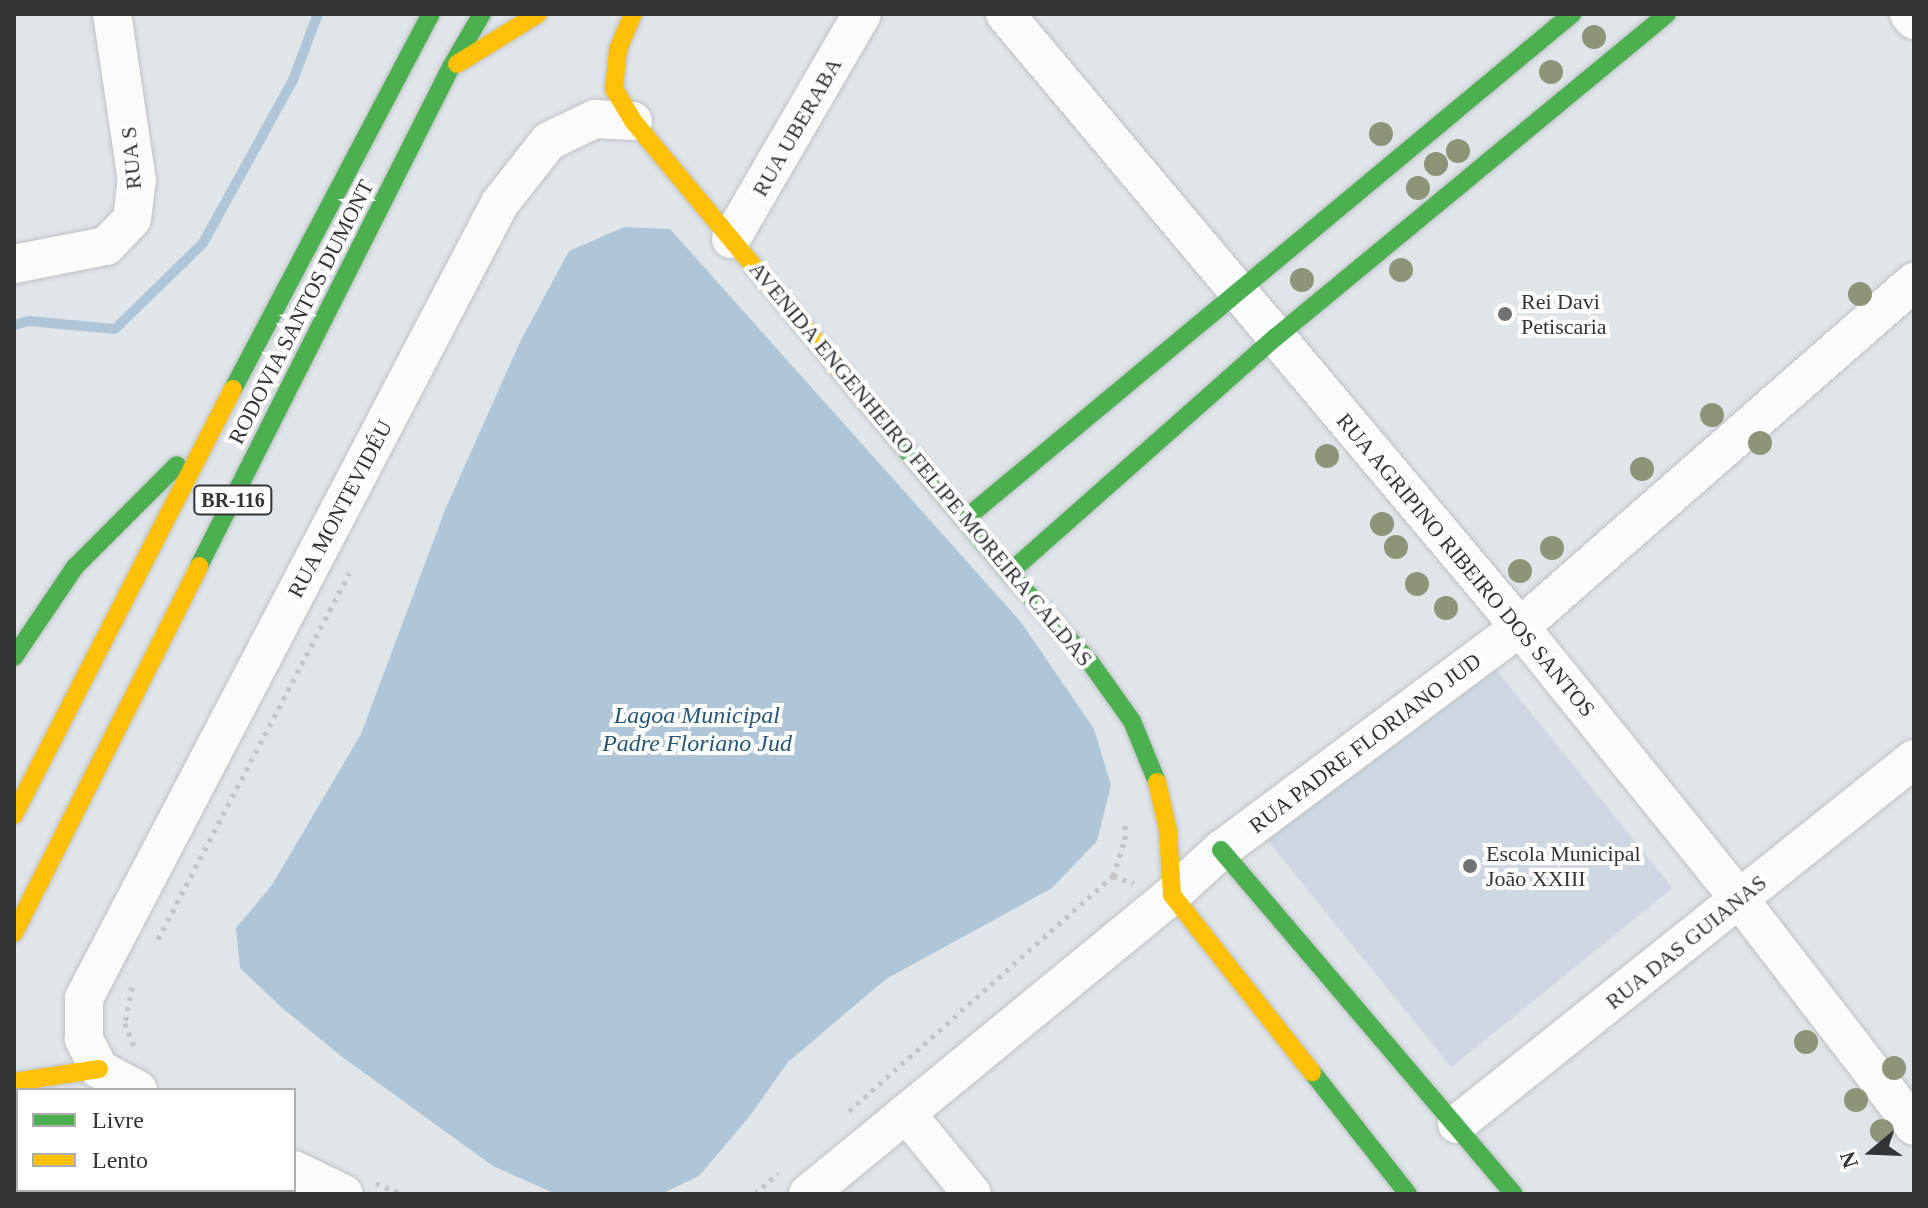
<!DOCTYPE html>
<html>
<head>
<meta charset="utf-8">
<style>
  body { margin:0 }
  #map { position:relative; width:1928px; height:1208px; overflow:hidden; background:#e0e5ea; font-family:"Times New Roman",serif }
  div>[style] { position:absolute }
  .built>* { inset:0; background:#cfd8e2; transform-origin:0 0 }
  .water>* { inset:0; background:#afc6d8 }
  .stream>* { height:10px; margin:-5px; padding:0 5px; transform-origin:5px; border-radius:5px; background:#afc6d8 }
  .path>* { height:5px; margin-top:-2.5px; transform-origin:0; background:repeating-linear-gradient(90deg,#c4c6c8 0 4px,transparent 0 10px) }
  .roads { filter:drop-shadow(0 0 2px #bfc2c5) drop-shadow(0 0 2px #bfc2c5) }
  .street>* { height:38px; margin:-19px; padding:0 19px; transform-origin:19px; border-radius:19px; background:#fafbfc }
  .fast>* { height:18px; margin:-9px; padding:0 9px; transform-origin:9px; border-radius:9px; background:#4caf50 }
  .slow>* { height:18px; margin:-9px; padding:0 9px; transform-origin:9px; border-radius:9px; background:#ffc107 }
  .trees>* { width:24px; height:24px; margin:-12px; border-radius:50%; background:#8d9579 }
  .dots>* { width:22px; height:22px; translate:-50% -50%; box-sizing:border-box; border:4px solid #fff; border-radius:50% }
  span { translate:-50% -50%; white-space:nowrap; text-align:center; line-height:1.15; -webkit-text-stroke:8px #fff; paint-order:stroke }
  .shield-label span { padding:2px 6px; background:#fff; border:2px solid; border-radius:6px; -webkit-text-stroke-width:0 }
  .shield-label { font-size:20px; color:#323538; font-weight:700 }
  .street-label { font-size:22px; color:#323538 }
  .poi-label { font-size:22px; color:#323538 }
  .left { translate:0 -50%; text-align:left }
  .water-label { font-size:24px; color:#26577a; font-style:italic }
  .frame { position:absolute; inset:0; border:16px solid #323538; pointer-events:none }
  .legend { position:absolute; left:16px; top:1088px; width:280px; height:104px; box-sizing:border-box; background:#fff; border:2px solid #adaeaf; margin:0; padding:10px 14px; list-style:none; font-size:24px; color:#323538 }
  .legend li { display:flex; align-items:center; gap:16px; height:40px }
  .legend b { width:40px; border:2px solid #adaeaf }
  .north { position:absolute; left:1832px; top:1112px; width:80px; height:80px; -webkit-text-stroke:6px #fff; paint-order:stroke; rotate:251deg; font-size:22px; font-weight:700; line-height:32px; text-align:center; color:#323538 }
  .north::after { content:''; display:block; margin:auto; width:28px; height:36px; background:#323538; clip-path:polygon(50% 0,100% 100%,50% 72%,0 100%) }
</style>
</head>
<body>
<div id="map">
  <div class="built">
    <i style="left:1489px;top:661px;width:292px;height:285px;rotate:51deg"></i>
  </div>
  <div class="water">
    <i style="clip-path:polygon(624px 227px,670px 229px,1021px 622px,1094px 729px,1111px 785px,1097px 841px,1052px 888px,886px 979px,788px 1062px,749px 1117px,699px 1176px,661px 1194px,556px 1194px,493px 1166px,341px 1056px,281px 1007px,240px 968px,236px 928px,272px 885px,361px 734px,445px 510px,521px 340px,569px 251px)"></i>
  </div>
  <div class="stream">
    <i style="left:14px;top:325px;width:16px;rotate:-15deg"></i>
    <i style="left:29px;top:321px;width:86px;rotate:5.3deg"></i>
    <i style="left:115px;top:329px;width:123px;rotate:-44.3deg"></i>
    <i style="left:203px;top:243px;width:186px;rotate:-61.1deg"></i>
    <i style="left:293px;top:80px;width:71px;rotate:-69.3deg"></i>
  </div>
  <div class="path">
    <i style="left:1113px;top:876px;width:22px;rotate:18deg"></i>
    <i style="left:158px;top:939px;width:413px;rotate:-62.4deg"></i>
    <i style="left:132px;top:987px;width:37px;rotate:101deg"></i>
    <i style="left:125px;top:1023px;width:26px;rotate:69deg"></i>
    <i style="left:849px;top:1111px;width:353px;rotate:-41.7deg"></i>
    <i style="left:1113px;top:876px;width:38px;rotate:-72deg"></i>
    <i style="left:1125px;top:840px;width:18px;rotate:-90deg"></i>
    <i style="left:376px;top:1183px;width:28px;rotate:23deg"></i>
    <i style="left:755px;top:1194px;width:31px;rotate:-42deg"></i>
  </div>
  <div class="roads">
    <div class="street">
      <i style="left:1005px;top:14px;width:801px;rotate:49.97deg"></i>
      <i style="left:1520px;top:627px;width:351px;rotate:51.1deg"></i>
      <i style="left:1740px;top:900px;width:285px;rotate:52.4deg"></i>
      <i style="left:1909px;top:14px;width:8px;rotate:50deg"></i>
      <i style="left:731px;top:239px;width:260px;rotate:-59.8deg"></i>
      <i style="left:14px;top:264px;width:94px;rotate:-11.1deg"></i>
      <i style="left:106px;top:246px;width:37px;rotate:-46deg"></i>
      <i style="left:132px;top:219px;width:38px;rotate:-83deg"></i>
      <i style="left:137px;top:181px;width:169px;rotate:-98.5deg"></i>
      <i style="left:138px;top:1090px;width:44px;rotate:-151.7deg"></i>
      <i style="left:99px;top:1069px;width:34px;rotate:-117deg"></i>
      <i style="left:84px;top:1039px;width:41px;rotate:-90deg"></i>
      <i style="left:84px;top:998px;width:897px;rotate:-62.38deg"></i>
      <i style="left:500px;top:203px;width:79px;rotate:-51.7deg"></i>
      <i style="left:549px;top:141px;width:51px;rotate:-25.6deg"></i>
      <i style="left:595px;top:119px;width:38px;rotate:3deg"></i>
      <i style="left:906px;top:1113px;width:104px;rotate:50.8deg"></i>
      <i style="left:1457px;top:1124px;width:585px;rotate:-38.61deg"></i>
      <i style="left:294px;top:1170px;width:55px;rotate:25.6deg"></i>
      <i style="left:234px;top:1194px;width:4px;rotate:-63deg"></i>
      <i style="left:808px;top:1194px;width:471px;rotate:-39.4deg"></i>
      <i style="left:1172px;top:895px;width:67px;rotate:-42.6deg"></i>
      <i style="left:1221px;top:850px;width:373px;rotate:-36.7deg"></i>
      <i style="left:1520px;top:627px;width:524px;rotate:-41.21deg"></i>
    </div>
    <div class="fast">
      <i style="left:233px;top:389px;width:424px;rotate:-62.2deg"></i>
      <i style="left:867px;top:403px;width:222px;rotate:50.1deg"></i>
      <i style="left:1009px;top:573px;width:120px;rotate:47.7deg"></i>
      <i style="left:1090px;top:662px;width:72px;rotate:54.6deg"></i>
      <i style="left:1132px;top:721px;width:66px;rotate:67.7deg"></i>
      <i style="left:965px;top:519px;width:790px;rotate:-39.76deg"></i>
      <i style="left:199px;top:566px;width:559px;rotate:-63.21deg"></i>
      <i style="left:451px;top:67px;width:61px;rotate:-59.7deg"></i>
      <i style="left:1009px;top:573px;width:356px;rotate:-41.5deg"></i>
      <i style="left:1276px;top:337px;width:507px;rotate:-39.56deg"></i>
      <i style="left:14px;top:657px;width:109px;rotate:-55.9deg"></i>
      <i style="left:75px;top:567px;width:144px;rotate:-45deg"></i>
      <i style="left:1221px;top:850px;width:452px;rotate:49.6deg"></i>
      <i style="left:1312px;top:1072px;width:155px;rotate:51.8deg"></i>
    </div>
    <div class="slow">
      <i style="left:633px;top:14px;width:39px;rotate:113deg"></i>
      <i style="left:618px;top:50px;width:39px;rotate:96deg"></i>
      <i style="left:614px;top:89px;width:37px;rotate:59deg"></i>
      <i style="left:633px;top:121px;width:366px;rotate:50.3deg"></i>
      <i style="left:457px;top:64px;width:95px;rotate:-31.7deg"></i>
      <i style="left:1157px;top:782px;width:50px;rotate:77.3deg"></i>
      <i style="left:1168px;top:831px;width:64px;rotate:86.4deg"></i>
      <i style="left:1172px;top:895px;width:226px;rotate:51.7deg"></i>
      <i style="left:14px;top:815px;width:479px;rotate:-62.8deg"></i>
      <i style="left:14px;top:933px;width:411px;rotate:-63.2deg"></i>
      <i style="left:14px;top:1082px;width:86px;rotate:-8.7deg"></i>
    </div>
  </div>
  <div class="trees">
    <i style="left:1594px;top:37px"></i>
    <i style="left:1551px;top:72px"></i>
    <i style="left:1381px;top:134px"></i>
    <i style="left:1458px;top:151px"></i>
    <i style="left:1436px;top:164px"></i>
    <i style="left:1418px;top:188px"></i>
    <i style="left:1401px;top:270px"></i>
    <i style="left:1302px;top:280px"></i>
    <i style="left:1860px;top:294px"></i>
    <i style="left:1712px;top:415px"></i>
    <i style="left:1760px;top:443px"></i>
    <i style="left:1327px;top:456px"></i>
    <i style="left:1642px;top:469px"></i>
    <i style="left:1382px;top:524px"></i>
    <i style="left:1396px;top:547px"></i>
    <i style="left:1552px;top:548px"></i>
    <i style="left:1520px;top:571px"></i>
    <i style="left:1417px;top:584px"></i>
    <i style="left:1446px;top:608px"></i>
    <i style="left:1806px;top:1042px"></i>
    <i style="left:1894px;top:1068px"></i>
    <i style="left:1856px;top:1100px"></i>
    <i style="left:1882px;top:1131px"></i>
  </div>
  <div class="dots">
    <i style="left:1505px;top:314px;background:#6f7376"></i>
    <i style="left:1470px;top:866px;background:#6f7376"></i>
  </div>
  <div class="shield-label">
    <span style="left:233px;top:500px">BR-116</span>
  </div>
  <div class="street-label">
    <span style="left:797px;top:127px;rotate:-60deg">RUA UBERABA</span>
    <span style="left:131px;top:158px;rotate:-95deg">RUA S</span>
    <span style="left:301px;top:312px;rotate:-63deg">RODOVIA SANTOS DUMONT</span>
    <span style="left:921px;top:464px;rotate:50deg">AVENIDA ENGENHEIRO FELIPE MOREIRA CALDAS</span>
    <span style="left:340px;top:509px;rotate:-62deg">RUA MONTEVIDÉU</span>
    <span style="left:1466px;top:565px;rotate:50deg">RUA AGRIPINO RIBEIRO DOS SANTOS</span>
    <span style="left:1365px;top:743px;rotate:-37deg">RUA PADRE FLORIANO JUD</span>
    <span style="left:1686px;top:942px;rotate:-39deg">RUA DAS GUIANAS</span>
  </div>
  <div class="poi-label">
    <span class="left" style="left:1521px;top:314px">Rei Davi<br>Petiscaria</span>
    <span class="left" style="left:1486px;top:866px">Escola Municipal<br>João XXIII</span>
  </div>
  <div class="water-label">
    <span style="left:697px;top:730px">Lagoa Municipal<br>Padre Floriano Jud</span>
  </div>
  <div class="frame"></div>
  <ul class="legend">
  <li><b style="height:10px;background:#4caf50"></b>Livre</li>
  <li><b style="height:10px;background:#ffc107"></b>Lento</li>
  </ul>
  <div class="north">N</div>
</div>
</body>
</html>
